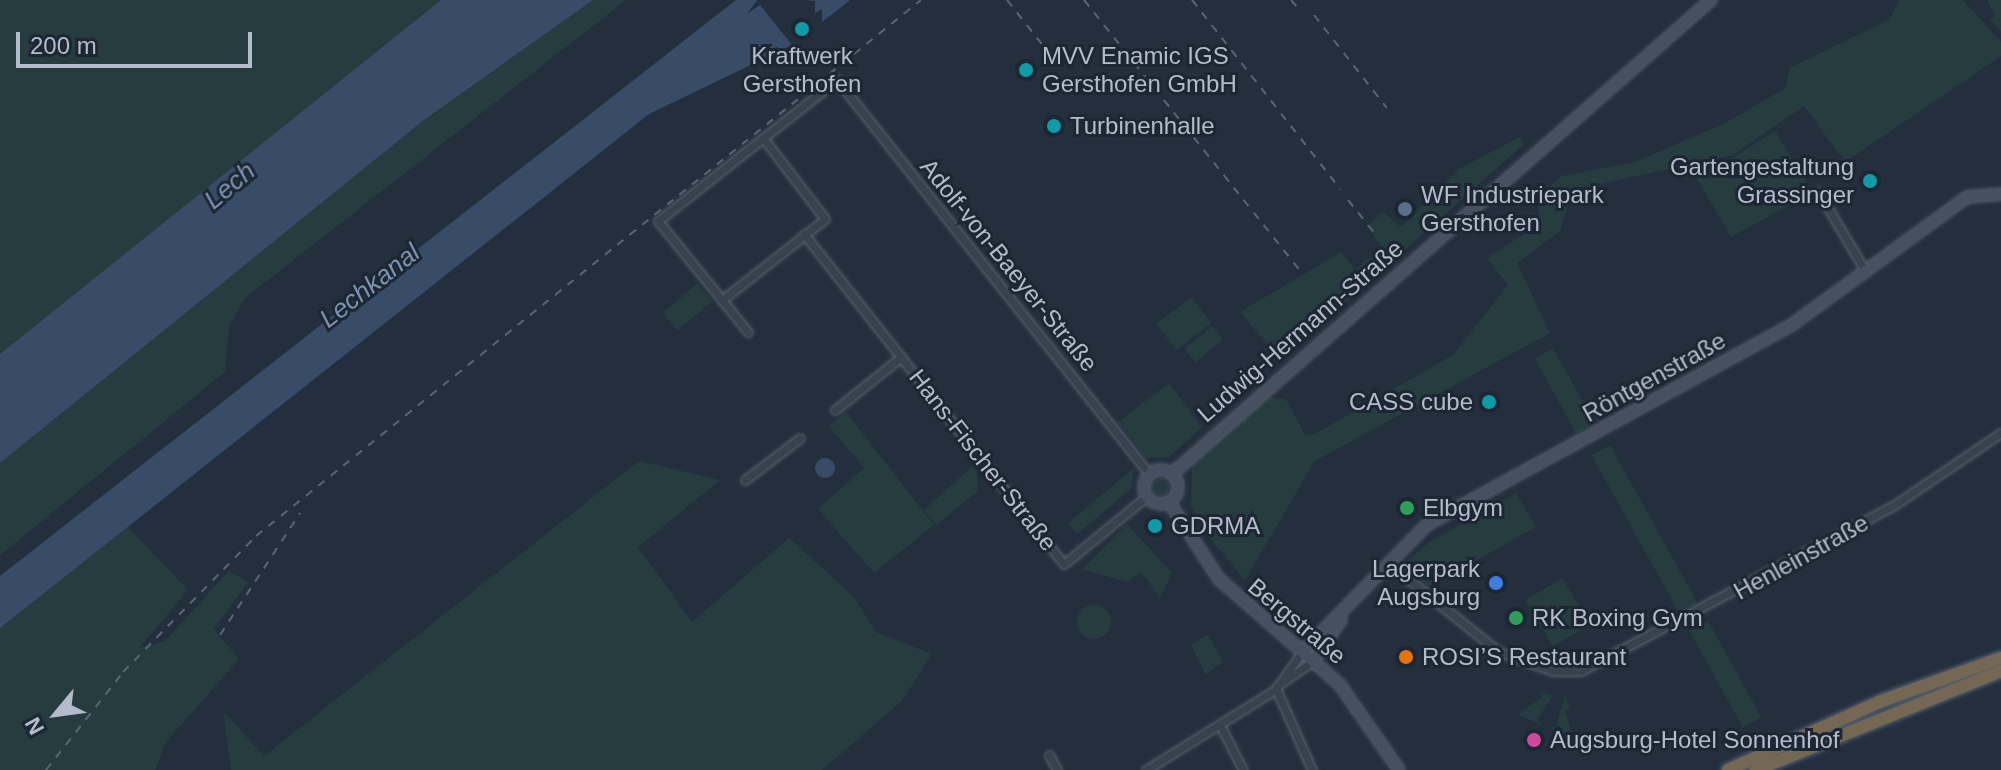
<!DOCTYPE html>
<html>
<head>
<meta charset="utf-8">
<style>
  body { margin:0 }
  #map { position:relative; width:2001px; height:770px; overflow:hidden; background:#242f3e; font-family:Arial,sans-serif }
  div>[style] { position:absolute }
  .green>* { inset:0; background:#263c3f; transform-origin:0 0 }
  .round { border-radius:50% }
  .water>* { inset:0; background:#394c67 }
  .roads { filter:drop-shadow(0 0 2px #565f6c) drop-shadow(0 0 2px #565f6c) }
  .street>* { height:7px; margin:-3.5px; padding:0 3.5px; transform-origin:3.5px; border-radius:3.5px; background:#38414e }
  .secondary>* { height:10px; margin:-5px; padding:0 5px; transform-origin:5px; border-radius:5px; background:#465061 }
  .secondary>.ring { margin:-5px; padding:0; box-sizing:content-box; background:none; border:10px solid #465061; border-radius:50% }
  .highway>* { height:12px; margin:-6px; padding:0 6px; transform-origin:6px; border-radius:6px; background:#746855 }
  .rail>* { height:2px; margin-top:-1px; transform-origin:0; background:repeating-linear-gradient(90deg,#5a6575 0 8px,transparent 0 16px) }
  .dots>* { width:22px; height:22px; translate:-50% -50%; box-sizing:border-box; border:4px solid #1d2633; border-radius:50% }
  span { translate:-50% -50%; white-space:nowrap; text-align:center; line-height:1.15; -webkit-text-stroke:6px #1d2633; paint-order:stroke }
  .poi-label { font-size:24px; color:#b4bcc9 }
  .left { translate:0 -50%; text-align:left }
  .right { translate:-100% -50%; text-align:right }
  .street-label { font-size:24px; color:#b4bcc9 }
  .water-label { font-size:26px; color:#7c92b1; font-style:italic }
  .north { position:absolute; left:16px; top:674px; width:80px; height:80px; -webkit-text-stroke:6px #1d2633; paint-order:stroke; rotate:241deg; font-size:22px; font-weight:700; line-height:32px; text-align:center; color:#b4bcc9 }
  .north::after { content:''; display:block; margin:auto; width:28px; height:36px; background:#b4bcc9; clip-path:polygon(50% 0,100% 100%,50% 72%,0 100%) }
  .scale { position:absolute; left:16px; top:32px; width:236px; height:36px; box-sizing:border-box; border:4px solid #b4bcc9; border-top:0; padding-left:10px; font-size:24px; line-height:28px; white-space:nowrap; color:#b4bcc9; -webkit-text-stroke:6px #1d2633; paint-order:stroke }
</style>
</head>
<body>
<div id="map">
  <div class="green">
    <i style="clip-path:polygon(0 0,441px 0,0 354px)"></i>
    <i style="clip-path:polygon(593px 0,626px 0,245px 298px,229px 326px,225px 372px,0 555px,0 463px,424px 120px)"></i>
    <i style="clip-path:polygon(1899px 0,1963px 0,2001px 42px,2001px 56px,1845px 162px,1804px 106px,1733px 155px,1572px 190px,1560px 231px,1517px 263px,1550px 333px,1315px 461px,1245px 580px,1205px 532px,1191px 506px,1192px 465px,1238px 421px,1270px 397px,1286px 399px,1305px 435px,1315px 434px,1453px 355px,1508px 285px,1487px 258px,1541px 223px,1536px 198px,1562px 176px,1635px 162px,1727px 122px,1785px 88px,1790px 68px,1890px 19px)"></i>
    <i style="clip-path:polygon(1987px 0,2001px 0,2001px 32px,1990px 19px,1995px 15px)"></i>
    <i style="clip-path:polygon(1775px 131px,1812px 192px,1731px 237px,1692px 170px,1731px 159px)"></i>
    <i style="clip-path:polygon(1519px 137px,1524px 144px,1286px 355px,1278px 357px,1240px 312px,1341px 252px,1355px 270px,1382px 247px,1367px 226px,1383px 212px,1401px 227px,1459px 169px)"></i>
    <i style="left:697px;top:284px;width:23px;height:45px;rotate:50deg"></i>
    <i style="left:1191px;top:297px;width:33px;height:44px;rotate:52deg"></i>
    <i style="left:1212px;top:326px;width:17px;height:36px;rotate:50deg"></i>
    <i style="left:1553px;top:348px;width:86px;height:21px;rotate:61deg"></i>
    <i style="clip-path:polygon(1169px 383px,1202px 427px,1169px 457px,1146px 458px,1118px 422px)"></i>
    <i style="clip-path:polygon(846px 412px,934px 525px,874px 573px,818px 509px,864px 468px,829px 426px)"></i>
    <i style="left:1610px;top:445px;width:180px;height:21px;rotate:61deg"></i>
    <i style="clip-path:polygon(639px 461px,720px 480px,638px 547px,692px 622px,789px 538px,854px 597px,876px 632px,932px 654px,902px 701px,822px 770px,231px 770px,223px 711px,264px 756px)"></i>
    <i style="clip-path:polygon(976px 463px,978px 491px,936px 525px,924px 510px)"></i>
    <i style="clip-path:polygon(1134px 468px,1132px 488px,1077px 534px,1068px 523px)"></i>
    <i class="round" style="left:1152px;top:478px;width:18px;height:18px"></i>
    <i style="clip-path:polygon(1516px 493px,1536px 527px,1429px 587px,1408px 569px,1406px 562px,1429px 542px)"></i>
    <i style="clip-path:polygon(1127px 524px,1172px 573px,1160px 598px,1141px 572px,1127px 582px,1082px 569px)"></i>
    <i style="clip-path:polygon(126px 525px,188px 590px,139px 648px,165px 641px,229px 571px,248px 582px,214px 629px,239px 659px,166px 742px,155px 770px,0 770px,0 628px)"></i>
    <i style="left:1562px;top:578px;width:54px;height:43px;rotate:59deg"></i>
    <i class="round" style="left:1077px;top:605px;width:34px;height:34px"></i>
    <i style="left:1708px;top:621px;width:110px;height:21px;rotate:61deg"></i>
    <i style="clip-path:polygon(1208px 635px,1223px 662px,1206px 675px,1191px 645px)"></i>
    <i style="clip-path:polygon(1539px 692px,1553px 695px,1537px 720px,1542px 725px,1518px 715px,1542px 697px)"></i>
    <i style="clip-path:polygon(1565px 695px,1566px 696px,1570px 708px,1565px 710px,1573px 738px,1549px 728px,1556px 727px)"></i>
  </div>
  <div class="water">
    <i style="clip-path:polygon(441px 0,593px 0,424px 120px,0 463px,0 354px)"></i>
    <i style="clip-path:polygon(736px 0,757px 0,747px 14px,760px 5px,792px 45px,649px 114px,0 628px,0 576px)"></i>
    <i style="clip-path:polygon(805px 0,849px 0,849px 1px,822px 22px,822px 9px,815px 13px,815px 1px)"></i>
    <i class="round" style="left:815px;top:458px;width:20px;height:20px"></i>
  </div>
  <div class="roads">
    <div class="street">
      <i style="left:763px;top:138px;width:94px;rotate:-38.1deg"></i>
      <i style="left:837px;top:80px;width:504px;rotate:51.61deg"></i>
      <i style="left:1819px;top:193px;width:92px;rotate:59.3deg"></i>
      <i style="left:804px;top:234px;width:420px;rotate:51.8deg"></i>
      <i style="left:1064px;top:564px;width:107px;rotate:-39.3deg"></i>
      <i style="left:722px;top:300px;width:131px;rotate:-38.2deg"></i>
      <i style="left:825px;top:219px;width:102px;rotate:-127.4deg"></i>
      <i style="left:763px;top:138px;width:134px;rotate:141.7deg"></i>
      <i style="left:658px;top:221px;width:143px;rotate:51deg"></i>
      <i style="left:835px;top:410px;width:85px;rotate:-38.8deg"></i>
      <i style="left:745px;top:480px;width:69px;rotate:-37.4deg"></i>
      <i style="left:1388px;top:563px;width:142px;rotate:38.7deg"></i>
      <i style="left:1499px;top:652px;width:57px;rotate:19.4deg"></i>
      <i style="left:1553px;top:671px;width:28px"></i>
      <i style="left:1581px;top:671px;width:353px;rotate:-27.9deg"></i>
      <i style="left:1893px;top:506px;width:130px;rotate:-34.1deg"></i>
      <i style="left:1302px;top:652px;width:45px;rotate:125.1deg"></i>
      <i style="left:1276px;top:689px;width:89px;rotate:66deg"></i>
      <i style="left:1277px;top:686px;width:44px;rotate:-34.8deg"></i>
      <i style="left:1221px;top:727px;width:48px;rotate:62.9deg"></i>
      <i style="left:1049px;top:755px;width:17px;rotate:62deg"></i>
      <i style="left:1146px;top:770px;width:153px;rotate:-31.9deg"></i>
    </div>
    <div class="secondary">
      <i class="ring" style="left:1144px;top:470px;width:24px;height:24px"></i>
      <i style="left:1172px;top:474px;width:718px;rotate:-41.33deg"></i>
      <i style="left:1169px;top:502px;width:92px;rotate:57deg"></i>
      <i style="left:1219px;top:579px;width:161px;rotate:41.2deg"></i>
      <i style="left:1340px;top:685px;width:103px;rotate:55.2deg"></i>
      <i style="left:1302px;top:652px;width:180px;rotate:-45.5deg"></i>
      <i style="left:1428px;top:524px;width:416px;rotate:-28.7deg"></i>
      <i style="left:1793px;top:324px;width:215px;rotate:-36.1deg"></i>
      <i style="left:1967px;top:197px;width:34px;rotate:-5deg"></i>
      <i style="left:1313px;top:661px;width:50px;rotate:-55.7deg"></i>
    </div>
    <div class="highway">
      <i style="left:1728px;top:770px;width:166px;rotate:-24.2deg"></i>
      <i style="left:1879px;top:702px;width:130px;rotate:-19.8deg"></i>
      <i style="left:1756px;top:770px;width:264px;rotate:-22deg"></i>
    </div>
  </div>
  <div class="rail">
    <i style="left:1007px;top:0;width:61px;rotate:51.6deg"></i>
    <i style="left:1084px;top:0;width:344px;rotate:51.4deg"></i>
    <i style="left:1192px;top:0;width:241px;rotate:51.9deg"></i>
    <i style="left:1291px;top:0;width:9px;rotate:49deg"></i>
    <i style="left:1314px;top:15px;width:118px;rotate:51.9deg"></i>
    <i style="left:1348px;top:200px;width:45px;rotate:51.3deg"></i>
    <i style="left:220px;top:635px;width:146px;rotate:-56.7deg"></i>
    <i style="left:46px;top:770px;width:125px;rotate:-51.8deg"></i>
    <i style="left:123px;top:672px;width:190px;rotate:-45.6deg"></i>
    <i style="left:256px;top:536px;width:854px;rotate:-38.87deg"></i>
  </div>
  <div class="dots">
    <i style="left:802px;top:29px;background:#0f9aa8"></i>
    <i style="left:1026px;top:70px;background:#0f9aa8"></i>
    <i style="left:1054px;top:126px;background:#0f9aa8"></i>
    <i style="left:1870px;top:181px;background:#0f9aa8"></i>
    <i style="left:1405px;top:209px;background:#5c6f8a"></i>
    <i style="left:1489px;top:402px;background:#0f9aa8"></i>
    <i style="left:1407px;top:508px;background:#2e9e5b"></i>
    <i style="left:1155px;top:526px;background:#0f9aa8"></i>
    <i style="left:1496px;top:583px;background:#3f7fe0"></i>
    <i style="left:1516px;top:618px;background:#2e9e5b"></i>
    <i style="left:1406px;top:657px;background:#e8710a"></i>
    <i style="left:1534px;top:740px;background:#d1479c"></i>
  </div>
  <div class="poi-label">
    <span style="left:802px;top:70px">Kraftwerk<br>Gersthofen</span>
    <span class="left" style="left:1042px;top:70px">MVV Enamic IGS<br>Gersthofen GmbH</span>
    <span class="left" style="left:1070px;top:126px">Turbinenhalle</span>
    <span class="right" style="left:1854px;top:181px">Gartengestaltung<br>Grassinger</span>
    <span class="left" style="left:1421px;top:209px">WF Industriepark<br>Gersthofen</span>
    <span class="right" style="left:1473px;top:402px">CASS cube</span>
    <span class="left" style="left:1423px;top:508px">Elbgym</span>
    <span class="left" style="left:1171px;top:526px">GDRMA</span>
    <span class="right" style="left:1480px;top:583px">Lagerpark<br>Augsburg</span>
    <span class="left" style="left:1532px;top:618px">RK Boxing Gym</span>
    <span class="left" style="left:1422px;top:657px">ROSI’S Restaurant</span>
    <span class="left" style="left:1550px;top:740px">Augsburg-Hotel Sonnenhof</span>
  </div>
  <div class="street-label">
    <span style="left:1009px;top:265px;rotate:51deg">Adolf-von-Baeyer-Straße</span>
    <span style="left:1300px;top:331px;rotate:-41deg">Ludwig-Hermann-Straße</span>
    <span style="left:1654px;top:377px;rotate:-29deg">Röntgenstraße</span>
    <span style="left:983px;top:460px;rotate:52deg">Hans-Fischer-Straße</span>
    <span style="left:1801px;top:557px;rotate:-29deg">Henleinstraße</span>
    <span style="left:1297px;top:621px;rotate:40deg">Bergstraße</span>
  </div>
  <div class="water-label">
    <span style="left:230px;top:186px;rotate:-40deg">Lech</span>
    <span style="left:370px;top:286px;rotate:-38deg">Lechkanal</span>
  </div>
  <div class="north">N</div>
  <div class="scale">200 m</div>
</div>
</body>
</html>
